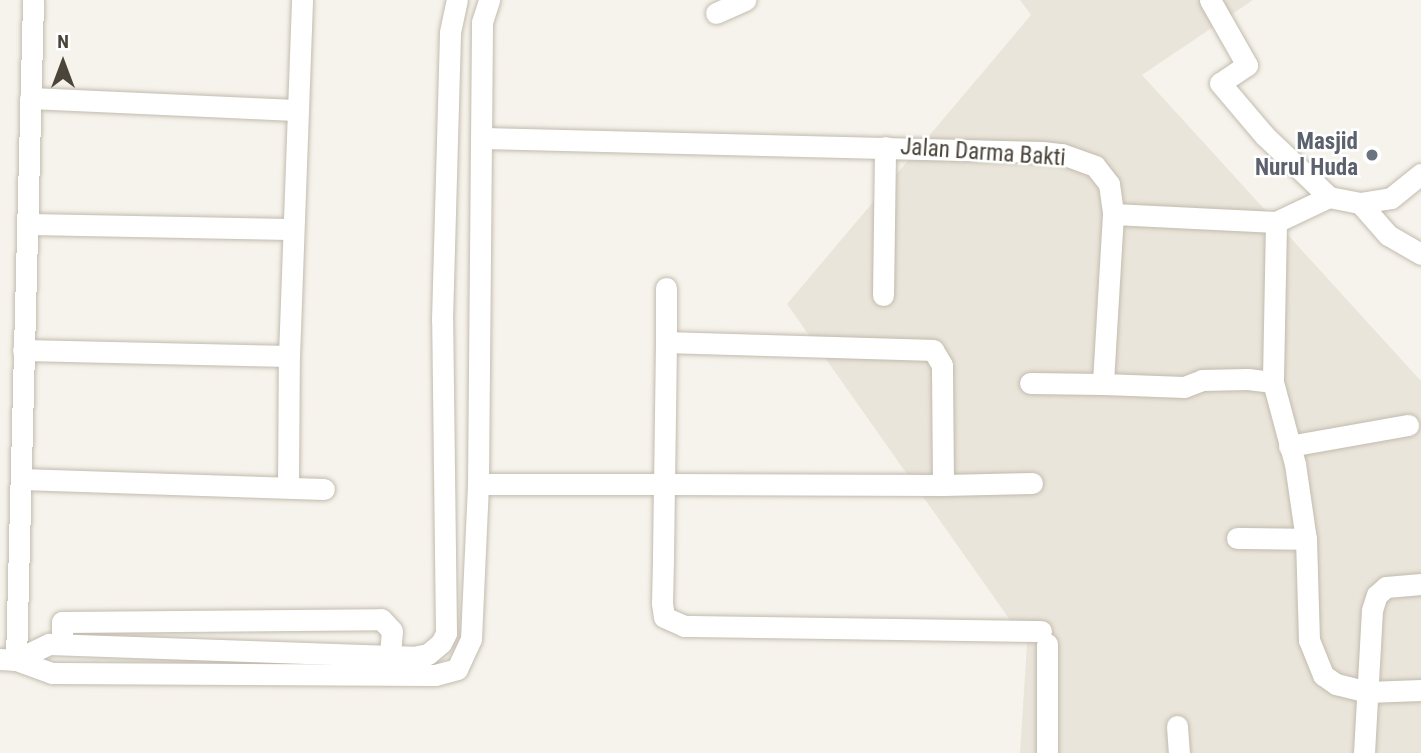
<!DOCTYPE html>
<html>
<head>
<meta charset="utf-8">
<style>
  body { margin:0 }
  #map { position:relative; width:1421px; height:753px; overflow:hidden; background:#f6f3ec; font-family:"Roboto Condensed",sans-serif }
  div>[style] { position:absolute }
  .residential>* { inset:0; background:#eae5da }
  .roads { filter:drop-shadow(0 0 2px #c2bbae) drop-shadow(0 0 2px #c2bbae) }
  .street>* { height:21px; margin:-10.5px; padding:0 10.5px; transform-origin:10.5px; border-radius:10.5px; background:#fff }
  .dots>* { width:19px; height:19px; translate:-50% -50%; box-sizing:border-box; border:4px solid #fff; border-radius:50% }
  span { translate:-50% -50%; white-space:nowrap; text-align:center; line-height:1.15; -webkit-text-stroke:5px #fff; paint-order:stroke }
  .worship-label { font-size:23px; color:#5b616d; font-weight:700 }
  .right { translate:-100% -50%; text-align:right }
  .street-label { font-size:23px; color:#4b4439 }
  .north { position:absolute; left:28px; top:28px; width:70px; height:70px; -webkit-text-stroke:5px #fff; paint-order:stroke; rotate:0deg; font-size:19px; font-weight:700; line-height:28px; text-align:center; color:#4b4439 }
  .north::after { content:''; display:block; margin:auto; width:24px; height:32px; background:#4b4439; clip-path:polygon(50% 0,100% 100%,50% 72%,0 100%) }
</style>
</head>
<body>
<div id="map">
  <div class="residential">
    <i style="clip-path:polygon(1020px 0,1253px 0,1142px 75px,1421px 381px,1421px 753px,1020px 753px,1027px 644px,787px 304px,1031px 15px)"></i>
  </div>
  <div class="roads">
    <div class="street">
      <i style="left:1210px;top:0;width:75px;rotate:60.4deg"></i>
      <i style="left:1247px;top:65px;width:32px;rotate:146deg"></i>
      <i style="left:1220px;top:83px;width:70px;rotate:49.7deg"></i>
      <i style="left:1265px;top:136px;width:88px;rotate:43.6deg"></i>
      <i style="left:716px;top:13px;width:32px;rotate:-24deg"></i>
      <i style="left:30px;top:98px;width:266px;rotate:2.6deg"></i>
      <i style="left:483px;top:138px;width:559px;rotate:1.43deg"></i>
      <i style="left:1042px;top:152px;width:20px;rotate:6deg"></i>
      <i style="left:1062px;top:154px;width:35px;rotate:20deg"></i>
      <i style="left:1095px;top:166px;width:23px;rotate:52deg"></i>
      <i style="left:1109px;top:184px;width:30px;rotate:82deg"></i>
      <i style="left:1113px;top:214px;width:163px;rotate:2.8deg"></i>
      <i style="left:1276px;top:222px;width:59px;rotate:-25.3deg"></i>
      <i style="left:1329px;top:197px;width:32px;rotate:11deg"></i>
      <i style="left:1360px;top:203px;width:31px;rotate:-9deg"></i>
      <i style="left:1391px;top:198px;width:38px;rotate:-39deg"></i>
      <i style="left:1360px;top:203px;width:43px;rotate:48.8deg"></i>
      <i style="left:1388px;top:235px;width:38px;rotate:30deg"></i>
      <i style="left:1113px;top:214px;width:170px;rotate:93.4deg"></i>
      <i style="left:1103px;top:384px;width:81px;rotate:2.1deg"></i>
      <i style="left:1184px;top:387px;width:19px;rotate:-21deg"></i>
      <i style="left:1202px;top:380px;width:46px;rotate:-1.2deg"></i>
      <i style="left:1248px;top:379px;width:25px;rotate:7deg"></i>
      <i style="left:1276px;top:222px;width:160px;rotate:91.1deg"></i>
      <i style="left:1273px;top:382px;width:85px;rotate:75deg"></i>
      <i style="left:1295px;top:464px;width:76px;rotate:81.7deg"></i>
      <i style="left:1306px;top:539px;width:101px;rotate:88.3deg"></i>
      <i style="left:1309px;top:640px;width:38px;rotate:68deg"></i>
      <i style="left:1323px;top:675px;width:16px;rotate:35deg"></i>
      <i style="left:1336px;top:684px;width:32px;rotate:14deg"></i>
      <i style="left:1367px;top:692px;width:54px;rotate:-2.1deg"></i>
      <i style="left:27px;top:224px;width:265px;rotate:1.1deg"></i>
      <i style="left:883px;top:295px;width:148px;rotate:-89.2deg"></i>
      <i style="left:666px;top:342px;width:54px;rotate:-90deg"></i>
      <i style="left:23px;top:350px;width:266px;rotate:1.3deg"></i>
      <i style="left:1030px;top:383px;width:73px;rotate:0.8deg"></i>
      <i style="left:1289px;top:446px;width:121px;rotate:-10deg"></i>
      <i style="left:21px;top:479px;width:303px;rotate:1.9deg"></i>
      <i style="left:478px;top:484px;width:186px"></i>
      <i style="left:664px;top:484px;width:279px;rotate:0.2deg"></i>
      <i style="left:943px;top:485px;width:120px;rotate:-90.5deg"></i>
      <i style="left:942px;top:365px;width:17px;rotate:-121deg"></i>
      <i style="left:933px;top:350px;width:267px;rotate:-178.3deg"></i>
      <i style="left:666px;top:342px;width:142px;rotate:90.8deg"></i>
      <i style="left:664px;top:484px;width:76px;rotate:90.8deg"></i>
      <i style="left:663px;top:560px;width:43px;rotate:91.3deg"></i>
      <i style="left:662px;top:603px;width:14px;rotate:82deg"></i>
      <i style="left:664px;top:617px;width:22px;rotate:24deg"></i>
      <i style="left:684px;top:626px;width:357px;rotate:0.8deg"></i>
      <i style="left:943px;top:485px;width:89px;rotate:-1.3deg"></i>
      <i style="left:288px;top:486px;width:130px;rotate:-89.6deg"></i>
      <i style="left:289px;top:356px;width:356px;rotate:-87.9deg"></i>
      <i style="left:1237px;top:538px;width:69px;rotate:0.8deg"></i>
      <i style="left:62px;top:644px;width:22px;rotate:-90deg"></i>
      <i style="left:62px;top:622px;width:319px;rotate:-0.5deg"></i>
      <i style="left:381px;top:619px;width:16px;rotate:47deg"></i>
      <i style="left:392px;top:631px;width:23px;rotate:95deg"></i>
      <i style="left:1047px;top:644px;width:109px;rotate:90deg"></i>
      <i style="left:0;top:659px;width:16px;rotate:4deg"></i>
      <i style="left:16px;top:660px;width:38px;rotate:20deg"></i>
      <i style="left:52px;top:673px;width:383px;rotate:0.3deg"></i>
      <i style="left:435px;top:675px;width:23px;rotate:-15deg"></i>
      <i style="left:457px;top:669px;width:33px;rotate:-65deg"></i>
      <i style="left:471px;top:639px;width:155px;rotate:-87.4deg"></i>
      <i style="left:478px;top:484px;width:462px;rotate:-89.5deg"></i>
      <i style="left:482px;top:22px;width:23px;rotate:-72deg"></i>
      <i style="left:16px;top:660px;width:37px;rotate:-26deg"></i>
      <i style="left:49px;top:644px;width:364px;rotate:2deg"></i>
      <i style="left:413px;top:657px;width:15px;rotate:-11deg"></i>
      <i style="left:428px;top:654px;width:17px;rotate:-40deg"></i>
      <i style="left:441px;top:643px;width:11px;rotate:-63deg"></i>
      <i style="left:446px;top:633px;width:313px;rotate:-90.7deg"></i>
      <i style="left:442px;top:320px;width:288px;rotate:-88.4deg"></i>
      <i style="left:450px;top:32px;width:33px;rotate:-78deg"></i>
      <i style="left:16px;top:660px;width:660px;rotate:-88.52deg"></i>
      <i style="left:1177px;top:726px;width:27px;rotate:86deg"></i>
      <i style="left:1364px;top:753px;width:143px;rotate:-86.8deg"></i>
      <i style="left:1372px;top:610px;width:16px;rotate:-72deg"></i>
      <i style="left:1377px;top:595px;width:12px;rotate:-42deg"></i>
      <i style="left:1386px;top:587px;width:35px;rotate:-5deg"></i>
    </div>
  </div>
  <div class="dots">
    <i style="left:1372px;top:155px;background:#6b7280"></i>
  </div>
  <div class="worship-label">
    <span class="right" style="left:1358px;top:155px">Masjid<br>Nurul Huda</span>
  </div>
  <div class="street-label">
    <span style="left:983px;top:153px;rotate:4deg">Jalan Darma Bakti</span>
  </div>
  <div class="north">N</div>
</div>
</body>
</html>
